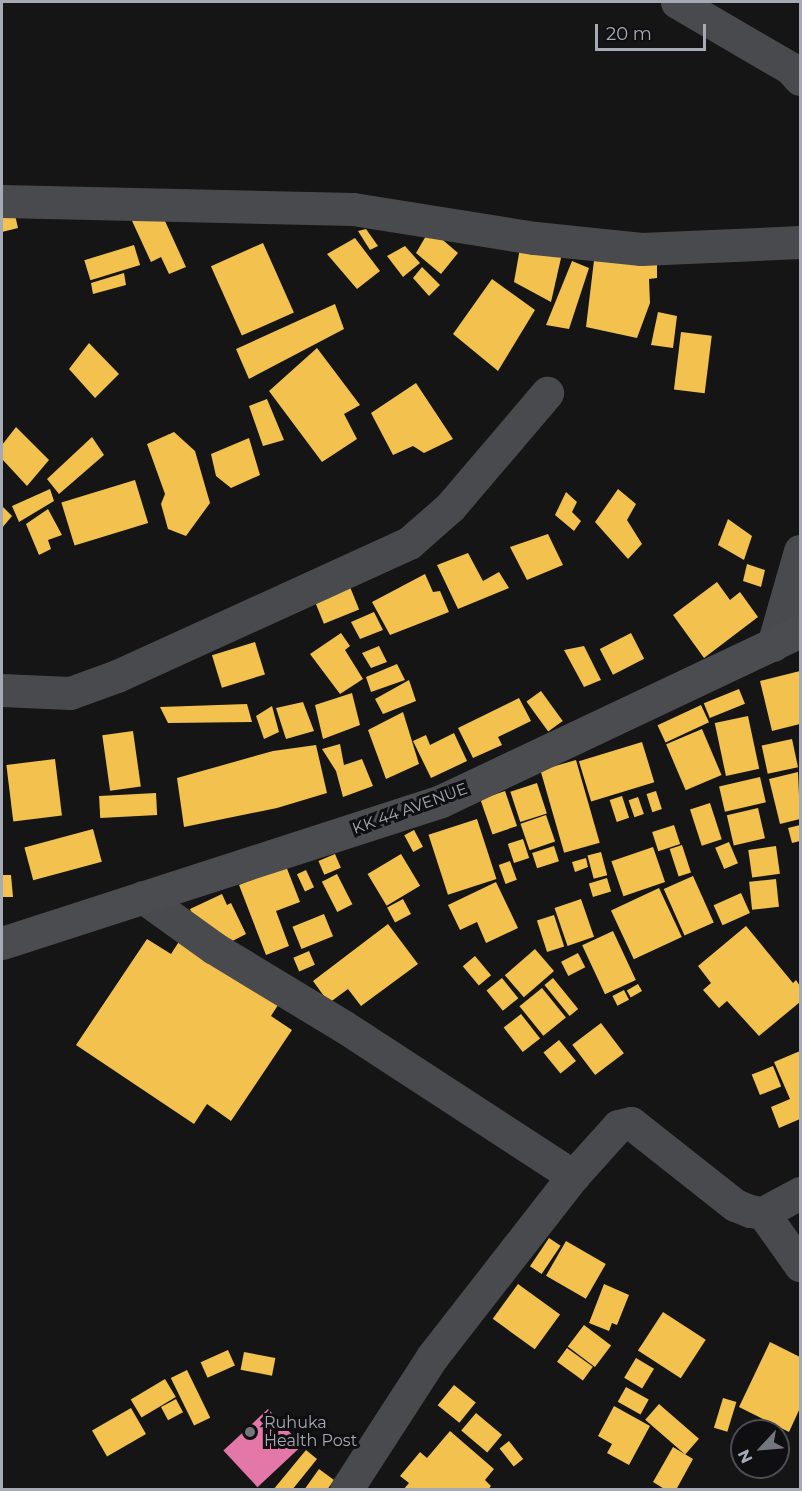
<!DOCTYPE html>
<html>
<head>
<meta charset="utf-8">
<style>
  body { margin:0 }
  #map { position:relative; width:802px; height:1491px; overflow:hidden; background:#151515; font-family:Montserrat,sans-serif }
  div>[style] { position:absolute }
  .homes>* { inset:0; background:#f2c14e; transform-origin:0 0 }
  .health>* { inset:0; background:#e377a8; transform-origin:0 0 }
  .minor>* { height:33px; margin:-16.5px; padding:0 16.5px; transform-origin:16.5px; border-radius:16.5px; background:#494a4d }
  .major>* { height:33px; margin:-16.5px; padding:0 16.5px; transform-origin:16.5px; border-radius:16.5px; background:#4b4c4f }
  .dots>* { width:16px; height:16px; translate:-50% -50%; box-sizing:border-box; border:3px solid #0f0f11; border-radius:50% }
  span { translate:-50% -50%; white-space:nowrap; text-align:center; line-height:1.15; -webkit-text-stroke:6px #0f0f11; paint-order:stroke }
  .street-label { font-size:16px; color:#a6aab5 }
  .poi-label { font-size:16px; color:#a6aab5 }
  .left { translate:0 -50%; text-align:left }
  .frame { position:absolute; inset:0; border:3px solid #a6aab5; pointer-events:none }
  .north { position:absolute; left:730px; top:1419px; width:60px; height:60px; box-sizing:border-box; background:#0f0f11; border:2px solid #4b4d53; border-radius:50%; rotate:244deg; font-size:16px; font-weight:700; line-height:24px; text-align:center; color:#a6aab5 }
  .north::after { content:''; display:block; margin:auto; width:21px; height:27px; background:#73767d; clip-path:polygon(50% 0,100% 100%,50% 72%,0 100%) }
  .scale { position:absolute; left:595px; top:24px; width:111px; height:27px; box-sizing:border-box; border:3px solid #a6aab5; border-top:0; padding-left:8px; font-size:18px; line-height:21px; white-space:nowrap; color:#a6aab5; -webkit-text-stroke:4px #0f0f11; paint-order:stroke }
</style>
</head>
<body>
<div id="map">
  <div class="homes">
    <i style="clip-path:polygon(10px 193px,18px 228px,2px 232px,2px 194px)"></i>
    <i style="clip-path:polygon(154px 197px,186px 267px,169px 274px,161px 257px,151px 262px,127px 210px)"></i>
    <i style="clip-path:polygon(366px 229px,378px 246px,370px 250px,358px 231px)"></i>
    <i style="clip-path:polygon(430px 229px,458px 253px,441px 274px,416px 253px)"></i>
    <i style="clip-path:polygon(523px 231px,566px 236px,551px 302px,514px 282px)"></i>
    <i style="clip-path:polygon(355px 238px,380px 271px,357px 289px,327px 254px)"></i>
    <i style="left:263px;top:243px;width:76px;height:57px;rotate:66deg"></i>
    <i style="left:134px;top:245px;width:21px;height:52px;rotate:73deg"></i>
    <i style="clip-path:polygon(405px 246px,420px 263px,403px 277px,387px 256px)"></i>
    <i style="clip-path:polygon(595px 252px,657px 259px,657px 278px,649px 279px,650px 303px,637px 338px,586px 327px)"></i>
    <i style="clip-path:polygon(572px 261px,589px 268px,569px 329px,546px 325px)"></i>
    <i style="clip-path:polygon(422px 267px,440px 285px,429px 296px,413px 278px)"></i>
    <i style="clip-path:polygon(124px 273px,126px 285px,93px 294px,91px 283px)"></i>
    <i style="clip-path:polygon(492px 279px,535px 310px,498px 371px,453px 334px)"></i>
    <i style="clip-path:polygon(335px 304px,344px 329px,249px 379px,236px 349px)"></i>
    <i style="clip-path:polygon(658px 312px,677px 316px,673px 348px,651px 345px)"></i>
    <i style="left:681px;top:332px;width:31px;height:58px;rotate:7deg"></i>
    <i style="clip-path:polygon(89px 343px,119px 374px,95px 398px,69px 369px)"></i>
    <i style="clip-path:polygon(317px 348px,360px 405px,344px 414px,357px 439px,322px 462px,269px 391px)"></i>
    <i style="clip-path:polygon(416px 383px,453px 439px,424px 453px,413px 446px,393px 455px,371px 413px)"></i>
    <i style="clip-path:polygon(267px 399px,284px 440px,263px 446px,249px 406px)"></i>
    <i style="clip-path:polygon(16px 427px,49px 460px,27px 486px,2px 459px,2px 445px)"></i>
    <i style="clip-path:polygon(174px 432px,195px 451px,210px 503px,186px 536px,168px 529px,161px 504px,165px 494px,147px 444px)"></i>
    <i style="clip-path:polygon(92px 437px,104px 455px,59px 494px,47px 479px)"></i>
    <i style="clip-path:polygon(249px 438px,260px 475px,231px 488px,216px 476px,211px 454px)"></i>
    <i style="left:135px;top:480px;width:45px;height:77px;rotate:73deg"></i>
    <i style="clip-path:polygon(50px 489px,54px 501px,19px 522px,12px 506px)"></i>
    <i style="clip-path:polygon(618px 489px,636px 504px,627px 520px,642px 544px,628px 559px,595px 522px)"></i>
    <i style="clip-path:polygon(566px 492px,577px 502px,572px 512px,581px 521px,574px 531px,555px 515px)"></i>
    <i style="clip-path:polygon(2px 506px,12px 516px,2px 528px)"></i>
    <i style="clip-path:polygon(48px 509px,62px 535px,48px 540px,51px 549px,39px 555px,26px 524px)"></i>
    <i style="clip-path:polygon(728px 519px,752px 536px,744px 560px,718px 545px)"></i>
    <i style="clip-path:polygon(548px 534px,563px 565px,527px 580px,510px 547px)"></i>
    <i style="clip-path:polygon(468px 553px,483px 581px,499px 572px,509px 588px,458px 609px,437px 565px)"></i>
    <i style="clip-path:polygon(747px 564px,765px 570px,761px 587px,743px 581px)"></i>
    <i style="clip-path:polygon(425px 574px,433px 592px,440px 591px,449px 612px,390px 635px,372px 602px)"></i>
    <i style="left:346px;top:577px;width:35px;height:38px;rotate:68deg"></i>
    <i style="clip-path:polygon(717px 582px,730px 600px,740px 592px,758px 617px,704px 658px,673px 615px)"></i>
    <i style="clip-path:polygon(374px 612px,383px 630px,360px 639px,351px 622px)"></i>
    <i style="clip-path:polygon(341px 633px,350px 646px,345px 650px,363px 679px,340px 694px,310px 654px)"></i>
    <i style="left:631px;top:633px;width:29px;height:35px;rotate:63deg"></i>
    <i style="left:255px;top:642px;width:34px;height:45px;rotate:73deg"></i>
    <i style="clip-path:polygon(379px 646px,387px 662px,371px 668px,362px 653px)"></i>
    <i style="clip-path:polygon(584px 646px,601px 680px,584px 687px,564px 650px)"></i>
    <i style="clip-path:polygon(397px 664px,405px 680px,371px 692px,366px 677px)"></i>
    <i style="clip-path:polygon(800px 671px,800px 724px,772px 731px,760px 681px)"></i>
    <i style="clip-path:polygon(409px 680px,416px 701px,383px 714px,375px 699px)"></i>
    <i style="left:739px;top:689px;width:16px;height:38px;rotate:68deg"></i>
    <i style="left:541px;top:691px;width:37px;height:18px;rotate:54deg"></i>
    <i style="clip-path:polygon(352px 693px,360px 725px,323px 739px,315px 705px)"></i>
    <i style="clip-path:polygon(519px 698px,531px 721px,498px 737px,502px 745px,473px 758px,458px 728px)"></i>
    <i style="clip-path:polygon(303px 702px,314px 731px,286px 739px,276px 708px)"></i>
    <i style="clip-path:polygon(247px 704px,252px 722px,168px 723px,160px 707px)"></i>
    <i style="left:701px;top:705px;width:19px;height:48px;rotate:65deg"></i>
    <i style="clip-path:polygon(272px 706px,279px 732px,264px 739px,256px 716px)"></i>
    <i style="clip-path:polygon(403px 712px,419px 764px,386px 779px,368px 730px)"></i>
    <i style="left:748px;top:716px;width:54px;height:34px;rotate:78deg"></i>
    <i style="left:702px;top:729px;width:50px;height:39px;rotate:67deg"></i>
    <i style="left:133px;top:731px;width:56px;height:31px;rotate:82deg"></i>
    <i style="clip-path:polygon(454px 733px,467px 761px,431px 778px,413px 741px,426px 735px,430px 745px)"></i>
    <i style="left:792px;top:739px;width:29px;height:31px;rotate:78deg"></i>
    <i style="left:642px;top:742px;width:42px;height:66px;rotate:73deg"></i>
    <i style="clip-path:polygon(340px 744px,344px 765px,362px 759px,373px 786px,343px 797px,336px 771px,322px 749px)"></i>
    <i style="clip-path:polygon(316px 745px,327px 793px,277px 808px,184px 827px,177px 778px,273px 751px)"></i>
    <i style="left:55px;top:759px;width:57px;height:49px;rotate:83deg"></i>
    <i style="left:576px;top:760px;width:86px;height:37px;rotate:74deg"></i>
    <i style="clip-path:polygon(798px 772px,800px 819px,780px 824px,769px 779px)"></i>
    <i style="left:760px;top:777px;width:26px;height:42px;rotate:77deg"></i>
    <i style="left:537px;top:783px;width:32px;height:28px;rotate:72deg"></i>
    <i style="left:505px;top:791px;width:37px;height:26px;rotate:71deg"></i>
    <i style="left:656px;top:791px;width:19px;height:10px;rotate:72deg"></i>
    <i style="left:156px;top:793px;width:22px;height:57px;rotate:87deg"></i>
    <i style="left:622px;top:796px;width:23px;height:13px;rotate:72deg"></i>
    <i style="left:638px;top:797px;width:18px;height:10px;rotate:71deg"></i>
    <i style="left:710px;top:803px;width:38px;height:21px;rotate:72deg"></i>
    <i style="left:758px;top:808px;width:31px;height:32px;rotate:77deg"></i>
    <i style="left:546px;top:815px;width:28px;height:27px;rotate:71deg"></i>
    <i style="left:477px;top:819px;width:63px;height:51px;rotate:72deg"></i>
    <i style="left:674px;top:825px;width:20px;height:23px;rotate:72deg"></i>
    <i style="clip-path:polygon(800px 825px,800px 841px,792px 843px,788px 828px)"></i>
    <i style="left:93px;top:829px;width:34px;height:71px;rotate:75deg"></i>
    <i style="left:414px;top:830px;width:19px;height:11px;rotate:62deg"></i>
    <i style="left:523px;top:839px;width:20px;height:16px;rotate:72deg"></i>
    <i style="left:729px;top:842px;width:23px;height:15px;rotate:67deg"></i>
    <i style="left:682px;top:845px;width:29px;height:13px;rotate:72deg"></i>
    <i style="left:554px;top:846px;width:16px;height:23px;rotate:72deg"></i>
    <i style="left:776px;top:846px;width:28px;height:28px;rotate:82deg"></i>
    <i style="left:653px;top:847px;width:37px;height:44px;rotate:71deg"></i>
    <i style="left:601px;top:852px;width:24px;height:14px;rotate:75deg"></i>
    <i style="left:335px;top:854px;width:15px;height:18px;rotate:67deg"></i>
    <i style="left:401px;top:854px;width:37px;height:39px;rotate:59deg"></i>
    <i style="clip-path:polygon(586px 858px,588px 867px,575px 872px,572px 862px)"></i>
    <i style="left:510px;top:861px;width:20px;height:12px;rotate:70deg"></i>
    <i style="clip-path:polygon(286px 866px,300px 902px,276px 911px,289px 946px,266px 955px,239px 885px)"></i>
    <i style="left:306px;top:870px;width:19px;height:10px;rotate:65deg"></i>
    <i style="left:337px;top:874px;width:34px;height:17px;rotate:63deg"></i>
    <i style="clip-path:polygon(2px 875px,11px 875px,13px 897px,2px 897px)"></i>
    <i style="left:693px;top:876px;width:51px;height:32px;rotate:66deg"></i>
    <i style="left:607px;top:878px;width:14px;height:19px;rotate:73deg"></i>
    <i style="left:776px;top:879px;width:28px;height:27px;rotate:84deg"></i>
    <i style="clip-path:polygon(496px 882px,518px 928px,486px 943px,477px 922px,460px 930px,448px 905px)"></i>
    <i style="left:659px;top:888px;width:54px;height:53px;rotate:65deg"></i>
    <i style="left:741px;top:893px;width:22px;height:30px;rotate:66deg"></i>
    <i style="clip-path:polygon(222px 894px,227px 905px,231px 903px,246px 934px,219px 948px,201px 935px,190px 909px)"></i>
    <i style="left:403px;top:899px;width:17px;height:18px;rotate:62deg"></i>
    <i style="left:581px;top:899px;width:40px;height:28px;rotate:71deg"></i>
    <i style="left:324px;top:914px;width:24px;height:34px;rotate:68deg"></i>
    <i style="left:554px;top:915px;width:33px;height:18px;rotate:72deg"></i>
    <i style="clip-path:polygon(388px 924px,418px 964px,361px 1006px,348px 989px,329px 1003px,313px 981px)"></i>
    <i style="clip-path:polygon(746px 926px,793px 983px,796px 980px,800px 986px,800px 1002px,759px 1036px,727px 1001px,719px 1008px,703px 990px,711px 983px,698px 966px)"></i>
    <i style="left:613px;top:931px;width:54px;height:34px;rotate:65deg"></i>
    <i style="clip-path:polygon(147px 939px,171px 954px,180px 940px,278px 1005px,271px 1016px,292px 1030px,231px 1121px,207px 1104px,194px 1124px,76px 1045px)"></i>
    <i style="left:535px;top:949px;width:29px;height:40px;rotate:49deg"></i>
    <i style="left:309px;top:951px;width:15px;height:17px;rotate:67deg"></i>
    <i style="left:578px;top:953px;width:16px;height:19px;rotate:63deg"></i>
    <i style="left:475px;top:956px;width:25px;height:16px;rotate:50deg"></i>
    <i style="left:502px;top:978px;width:26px;height:20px;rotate:51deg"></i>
    <i style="left:553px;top:978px;width:40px;height:11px;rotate:51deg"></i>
    <i style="left:638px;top:984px;width:8px;height:13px;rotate:60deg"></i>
    <i style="left:542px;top:988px;width:38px;height:29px;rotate:51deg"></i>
    <i style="left:624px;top:990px;width:11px;height:13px;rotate:63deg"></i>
    <i style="left:521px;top:1014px;width:31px;height:22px;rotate:52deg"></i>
    <i style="left:601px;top:1023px;width:38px;height:36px;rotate:53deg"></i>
    <i style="left:559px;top:1040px;width:27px;height:20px;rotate:51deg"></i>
    <i style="clip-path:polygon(800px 1051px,800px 1119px,779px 1128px,771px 1107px,790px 1099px,774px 1062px)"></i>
    <i style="left:773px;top:1066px;width:22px;height:23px;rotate:68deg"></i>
    <i style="left:549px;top:1238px;width:14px;height:34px;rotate:34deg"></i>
    <i style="left:566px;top:1241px;width:46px;height:40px;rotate:30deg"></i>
    <i style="left:518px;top:1284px;width:52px;height:43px;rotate:36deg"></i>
    <i style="clip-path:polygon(604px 1284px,629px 1295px,617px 1325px,612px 1323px,609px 1331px,589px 1323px)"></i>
    <i style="left:663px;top:1312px;width:51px;height:46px;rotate:33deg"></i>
    <i style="left:584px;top:1325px;width:34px;height:27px;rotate:37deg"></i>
    <i style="clip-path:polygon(770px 1342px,800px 1357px,800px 1408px,789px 1432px,739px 1407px)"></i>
    <i style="left:567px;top:1348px;width:32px;height:17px;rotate:36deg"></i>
    <i style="left:228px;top:1350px;width:17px;height:30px;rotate:66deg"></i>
    <i style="left:244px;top:1352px;width:32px;height:18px;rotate:11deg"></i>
    <i style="left:636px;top:1358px;width:21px;height:23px;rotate:31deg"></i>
    <i style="left:187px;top:1370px;width:53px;height:18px;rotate:64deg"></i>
    <i style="left:165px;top:1379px;width:21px;height:40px;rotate:59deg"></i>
    <i style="left:454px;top:1385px;width:28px;height:26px;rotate:39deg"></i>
    <i style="left:626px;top:1387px;width:26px;height:17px;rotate:29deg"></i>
    <i style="left:723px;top:1398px;width:14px;height:31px;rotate:17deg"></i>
    <i style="left:176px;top:1399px;width:15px;height:17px;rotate:62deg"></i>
    <i style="left:659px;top:1404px;width:53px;height:21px;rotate:41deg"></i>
    <i style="clip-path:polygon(614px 1406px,650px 1426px,629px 1465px,607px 1453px,612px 1444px,598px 1436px)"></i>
    <i style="left:131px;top:1408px;width:30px;height:45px;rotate:60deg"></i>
    <i style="left:476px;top:1413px;width:34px;height:23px;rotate:40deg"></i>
    <i style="clip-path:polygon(450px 1431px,494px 1469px,485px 1480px,491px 1486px,488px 1490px,403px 1490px,409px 1483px,400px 1476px,420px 1452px,427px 1458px)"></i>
    <i style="left:509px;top:1441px;width:23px;height:12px;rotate:52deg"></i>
    <i style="clip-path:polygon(673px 1447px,693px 1459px,676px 1490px,666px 1490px,653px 1482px)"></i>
    <i style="clip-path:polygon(306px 1450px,317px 1459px,292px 1490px,273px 1490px)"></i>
    <i style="clip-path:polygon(319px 1469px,334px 1480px,327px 1490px,304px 1490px)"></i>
  </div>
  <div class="health">
    <i style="left:268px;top:1409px;width:50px;height:61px;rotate:47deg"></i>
  </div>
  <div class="minor">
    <i style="left:677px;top:2px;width:131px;rotate:30.3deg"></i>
    <i style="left:790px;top:68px;width:15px;rotate:48deg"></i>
    <i style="left:2px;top:201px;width:351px;rotate:1.3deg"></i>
    <i style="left:353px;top:209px;width:184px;rotate:9.1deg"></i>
    <i style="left:535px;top:238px;width:107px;rotate:5.9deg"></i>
    <i style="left:641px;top:249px;width:159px;rotate:-2.5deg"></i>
    <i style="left:773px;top:645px;width:98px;rotate:-74deg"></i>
    <i style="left:2px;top:690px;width:68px;rotate:2.5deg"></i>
    <i style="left:70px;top:693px;width:50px;rotate:-19.9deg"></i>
    <i style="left:117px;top:676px;width:321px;rotate:-24.5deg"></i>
    <i style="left:409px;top:543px;width:55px;rotate:-41.3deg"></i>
    <i style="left:450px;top:507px;width:150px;rotate:-49.6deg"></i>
    <i style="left:143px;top:897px;width:87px;rotate:35.7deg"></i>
    <i style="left:214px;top:948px;width:151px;rotate:31.2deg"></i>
    <i style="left:343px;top:1026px;width:275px;rotate:33.1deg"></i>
    <i style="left:763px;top:1213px;width:64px;rotate:54.6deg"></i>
    <i style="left:346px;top:1490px;width:158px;rotate:-57.1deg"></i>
    <i style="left:432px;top:1357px;width:229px;rotate:-52.1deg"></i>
    <i style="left:573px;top:1176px;width:67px;rotate:-48deg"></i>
    <i style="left:618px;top:1126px;width:13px;rotate:-13deg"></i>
    <i style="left:631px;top:1123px;width:132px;rotate:38.3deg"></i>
    <i style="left:735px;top:1205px;width:16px;rotate:22deg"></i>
    <i style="left:750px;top:1211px;width:13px;rotate:9deg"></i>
    <i style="left:763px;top:1213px;width:42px;rotate:-28.4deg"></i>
  </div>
  <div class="major">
    <i style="left:2px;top:943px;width:461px;rotate:-17.9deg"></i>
    <i style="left:441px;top:801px;width:397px;rotate:-25.3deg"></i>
  </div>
  <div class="dots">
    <i style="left:250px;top:1432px;background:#73767d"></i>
  </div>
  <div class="street-label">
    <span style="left:410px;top:809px;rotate:-20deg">KK 44 AVENUE</span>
  </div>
  <div class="poi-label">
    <span class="left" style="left:264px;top:1432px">Ruhuka<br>Health Post</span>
  </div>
  <div class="frame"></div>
  <div class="north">N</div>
  <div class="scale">20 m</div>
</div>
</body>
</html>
